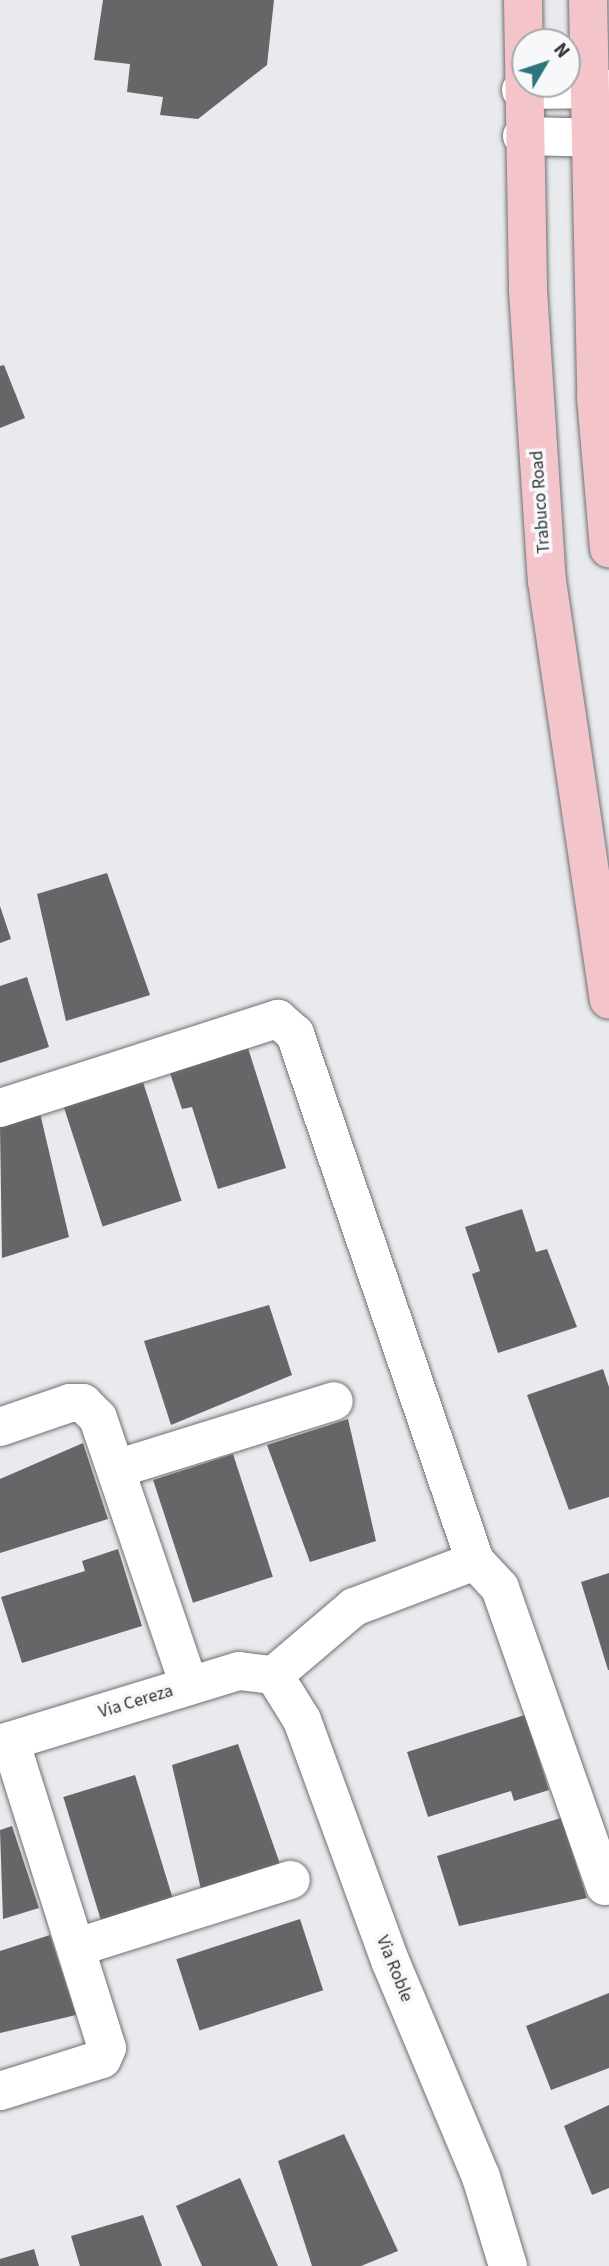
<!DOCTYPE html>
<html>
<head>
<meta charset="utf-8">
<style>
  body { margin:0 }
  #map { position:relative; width:609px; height:2266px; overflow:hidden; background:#e9eaed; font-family:"Source Sans 3",sans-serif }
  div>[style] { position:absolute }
  .building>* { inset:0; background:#676567; transform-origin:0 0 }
  .roads { filter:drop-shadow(0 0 2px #6f7072) drop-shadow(0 0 2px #6f7072) }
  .minor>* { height:38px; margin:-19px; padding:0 19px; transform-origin:19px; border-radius:19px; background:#fff }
  .major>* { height:38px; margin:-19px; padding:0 19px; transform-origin:19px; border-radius:19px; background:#f4c4cb }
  span { translate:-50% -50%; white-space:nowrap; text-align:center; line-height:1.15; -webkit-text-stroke:7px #f7f8fa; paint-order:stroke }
  .street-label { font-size:18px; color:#323334 }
  .north { position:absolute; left:511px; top:28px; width:70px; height:70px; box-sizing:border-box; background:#f7f8fa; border:2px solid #a8a9ab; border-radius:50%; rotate:51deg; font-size:19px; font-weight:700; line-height:28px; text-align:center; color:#323334 }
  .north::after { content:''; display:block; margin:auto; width:24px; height:32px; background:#2c747e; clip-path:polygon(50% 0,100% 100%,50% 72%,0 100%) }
</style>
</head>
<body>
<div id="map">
  <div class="building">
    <i style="clip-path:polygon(103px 0,274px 0,267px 65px,198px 119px,160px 115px,163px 97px,127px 92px,130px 64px,94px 60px)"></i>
    <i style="clip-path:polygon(4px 365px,25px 418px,0 428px,0 366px)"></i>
    <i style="clip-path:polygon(107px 873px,150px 995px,66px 1021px,37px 894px)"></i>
    <i style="clip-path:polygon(0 906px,11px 939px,0 943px)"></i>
    <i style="clip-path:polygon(27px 977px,49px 1047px,0 1063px,0 986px)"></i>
    <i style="clip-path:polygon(248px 1048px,286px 1168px,218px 1189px,192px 1107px,182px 1109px,170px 1073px)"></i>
    <i style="left:142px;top:1079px;width:128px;height:83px;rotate:72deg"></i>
    <i style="clip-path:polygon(40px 1113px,69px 1237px,2px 1258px,0 1125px)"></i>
    <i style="clip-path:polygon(522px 1209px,536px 1252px,547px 1249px,577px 1327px,498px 1353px,472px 1274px,480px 1271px,465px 1227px)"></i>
    <i style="clip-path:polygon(269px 1305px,292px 1375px,171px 1425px,144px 1341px)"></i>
    <i style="clip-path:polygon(603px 1369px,609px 1387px,609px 1497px,569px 1510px,527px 1395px)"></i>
    <i style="clip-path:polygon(348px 1419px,376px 1541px,310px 1562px,267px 1445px)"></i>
    <i style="clip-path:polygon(83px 1443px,108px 1519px,0 1553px,0 1479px)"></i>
    <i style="left:233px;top:1454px;width:129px;height:84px;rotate:72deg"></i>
    <i style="clip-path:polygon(118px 1549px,142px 1626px,22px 1663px,1px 1597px,85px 1571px,82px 1561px)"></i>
    <i style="clip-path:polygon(609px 1573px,609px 1670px,608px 1670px,581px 1582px)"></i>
    <i style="clip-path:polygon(525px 1715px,549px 1790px,514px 1801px,511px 1791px,428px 1817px,407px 1752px)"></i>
    <i style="clip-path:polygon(238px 1744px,280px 1864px,201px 1889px,172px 1765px)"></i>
    <i style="left:135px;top:1775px;width:132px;height:75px;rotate:73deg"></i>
    <i style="clip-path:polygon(561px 1818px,587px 1898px,459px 1926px,437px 1856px)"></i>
    <i style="clip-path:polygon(12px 1826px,39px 1908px,3px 1919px,0 1830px)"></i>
    <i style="left:300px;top:1919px;width:75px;height:130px;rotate:72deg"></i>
    <i style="clip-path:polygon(50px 1935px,76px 2015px,0 2033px,0 1951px)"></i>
    <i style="clip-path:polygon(609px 1993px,609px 2068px,551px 2090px,526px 2026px)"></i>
    <i style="clip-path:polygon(609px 2105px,609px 2188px,592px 2195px,564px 2126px)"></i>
    <i style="clip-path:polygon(344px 2134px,398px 2251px,361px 2266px,312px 2266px,278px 2161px)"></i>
    <i style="clip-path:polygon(240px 2178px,278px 2266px,202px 2266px,176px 2206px)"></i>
    <i style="clip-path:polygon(143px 2215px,162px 2266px,80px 2266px,71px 2236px)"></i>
    <i style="clip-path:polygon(34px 2249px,39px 2266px,0 2266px,0 2259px)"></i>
  </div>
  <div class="roads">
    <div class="minor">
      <i style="left:521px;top:90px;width:88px;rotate:-0.7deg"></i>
      <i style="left:522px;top:136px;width:87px;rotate:1.3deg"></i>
      <i style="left:0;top:1108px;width:292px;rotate:-17.8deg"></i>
      <i style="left:278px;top:1019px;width:23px;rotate:41deg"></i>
      <i style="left:295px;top:1034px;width:557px;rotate:71.14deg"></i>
      <i style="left:475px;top:1561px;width:37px;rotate:47deg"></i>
      <i style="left:500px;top:1588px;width:316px;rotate:70.6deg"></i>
      <i style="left:0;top:1427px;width:74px;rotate:-18.9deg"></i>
      <i style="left:70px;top:1403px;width:13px"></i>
      <i style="left:83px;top:1403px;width:21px;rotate:45deg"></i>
      <i style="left:98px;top:1418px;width:282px;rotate:71.2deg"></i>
      <i style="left:116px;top:1469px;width:228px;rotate:-17.3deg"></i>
      <i style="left:274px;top:1675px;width:53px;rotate:58.1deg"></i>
      <i style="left:302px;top:1720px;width:259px;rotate:69.9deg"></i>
      <i style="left:391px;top:1963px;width:232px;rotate:67.2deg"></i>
      <i style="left:481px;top:2177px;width:93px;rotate:73.1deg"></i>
      <i style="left:274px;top:1675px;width:105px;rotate:-40.4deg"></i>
      <i style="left:354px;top:1607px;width:129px;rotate:-20.8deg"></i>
      <i style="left:0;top:1744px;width:250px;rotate:-17deg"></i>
      <i style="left:239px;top:1671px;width:35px;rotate:7deg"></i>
      <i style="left:78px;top:1947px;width:223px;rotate:-17.5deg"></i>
      <i style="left:0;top:2091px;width:107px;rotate:-17.4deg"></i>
      <i style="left:102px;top:2059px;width:12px;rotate:-66deg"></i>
      <i style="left:107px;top:2048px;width:322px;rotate:-107.5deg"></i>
    </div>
    <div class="major">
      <i style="left:523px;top:0;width:290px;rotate:89deg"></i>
      <i style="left:528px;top:290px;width:292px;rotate:86.3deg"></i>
      <i style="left:547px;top:581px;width:423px;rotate:81.6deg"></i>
      <i style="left:588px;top:0;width:397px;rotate:88.8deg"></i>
      <i style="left:596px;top:397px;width:152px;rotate:85.1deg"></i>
    </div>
  </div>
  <div class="street-label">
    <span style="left:541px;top:502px;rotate:-94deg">Trabuco Road</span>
    <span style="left:136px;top:1702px;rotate:-17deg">Via Cereza</span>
    <span style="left:394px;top:1969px;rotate:68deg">Via Roble</span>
  </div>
  <div class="north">N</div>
</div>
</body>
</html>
